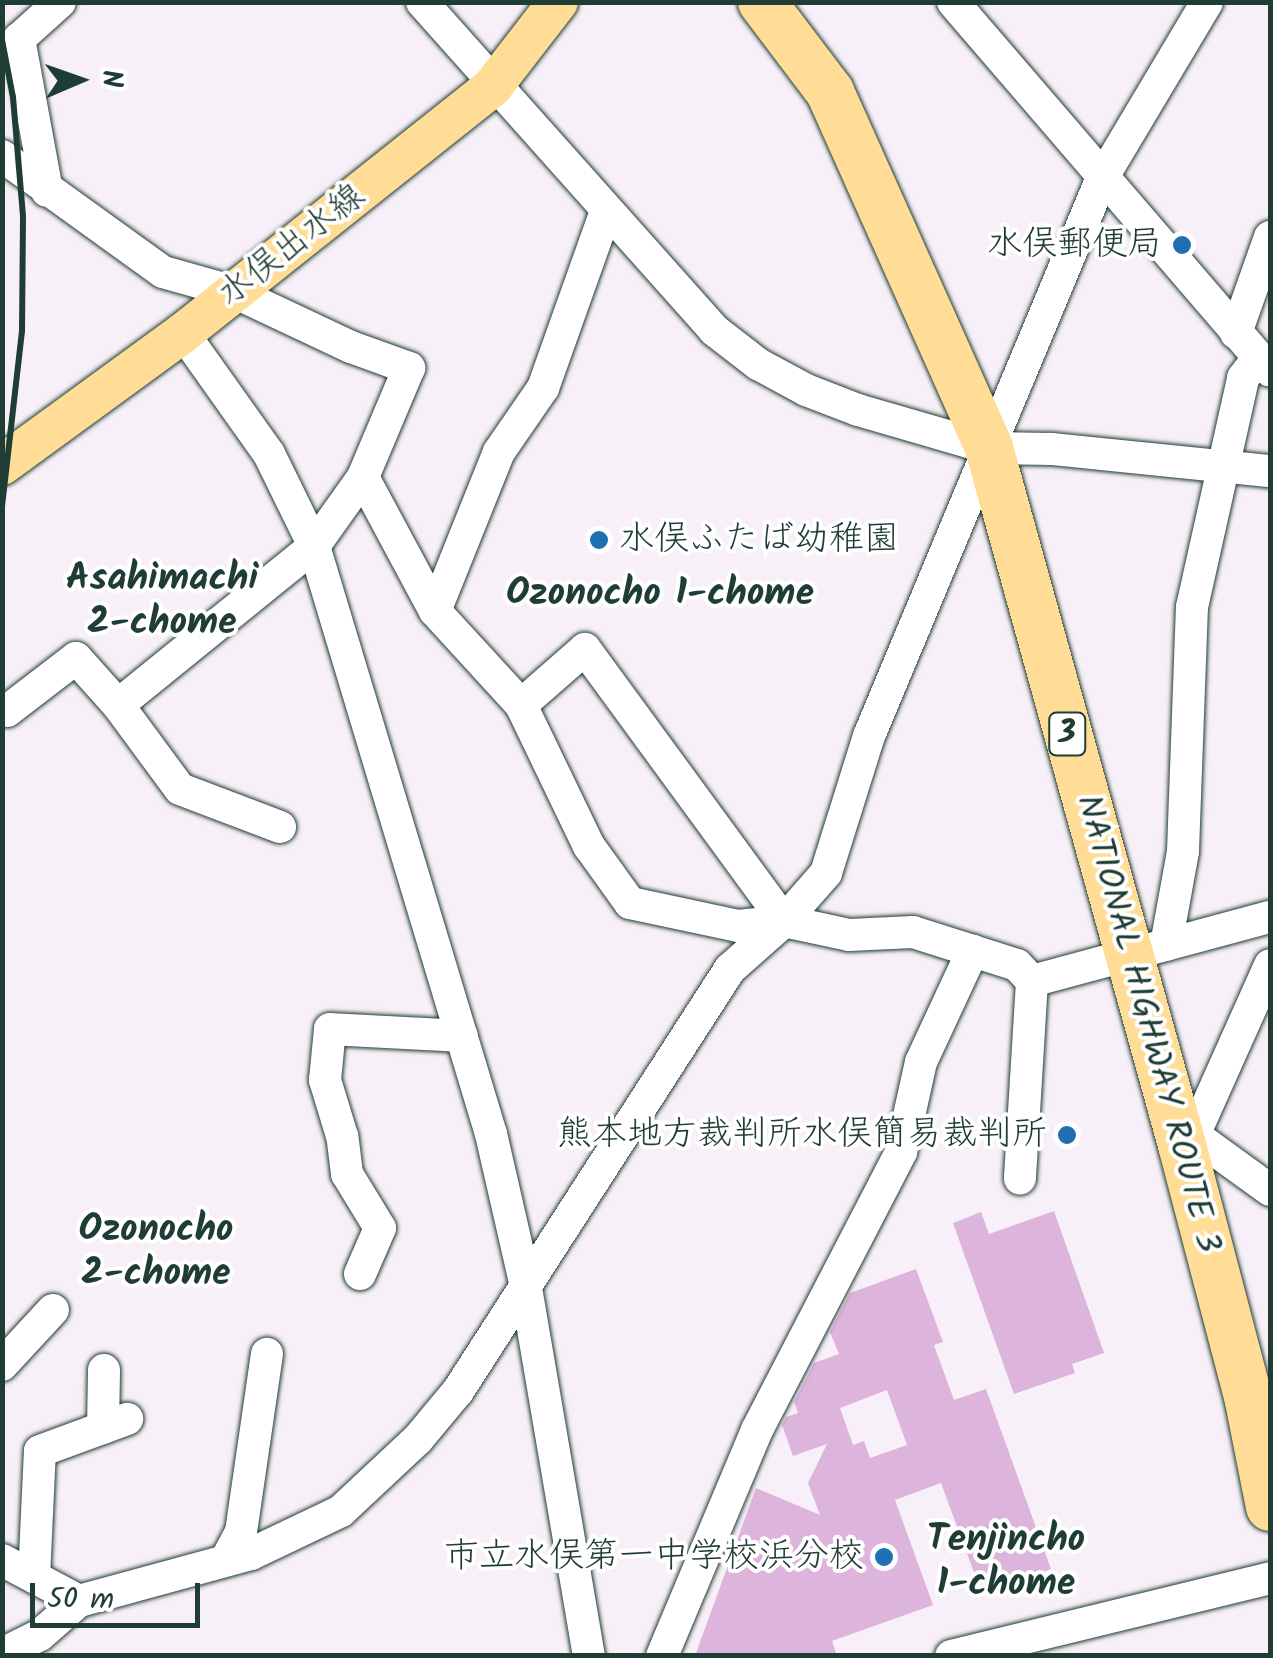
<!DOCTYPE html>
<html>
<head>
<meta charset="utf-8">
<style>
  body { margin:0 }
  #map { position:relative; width:1273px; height:1658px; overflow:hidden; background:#f8f0f8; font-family:Kalam,"Klee One",sans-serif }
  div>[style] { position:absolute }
  .building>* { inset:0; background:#ddb4dc }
  .roads { filter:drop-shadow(0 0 2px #1f3d34) drop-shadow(0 0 2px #1f3d34) }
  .minor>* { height:32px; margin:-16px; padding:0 16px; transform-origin:16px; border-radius:16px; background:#fff }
  .major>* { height:40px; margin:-20px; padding:0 20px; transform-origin:20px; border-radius:20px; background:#ffdd96 }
  .highway>* { height:48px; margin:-24px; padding:0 24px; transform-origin:24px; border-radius:24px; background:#ffdd96 }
  .rail>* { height:6px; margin:-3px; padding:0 3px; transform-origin:3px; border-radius:3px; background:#1f3d34 }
  .dots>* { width:28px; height:28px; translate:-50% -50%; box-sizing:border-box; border:5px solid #fff; border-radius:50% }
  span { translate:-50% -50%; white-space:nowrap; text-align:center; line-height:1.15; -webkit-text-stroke:8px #fff; paint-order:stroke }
  .shield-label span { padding:2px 8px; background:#fff; border:2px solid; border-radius:8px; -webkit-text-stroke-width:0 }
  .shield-label { font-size:32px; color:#1f3d34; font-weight:700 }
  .poi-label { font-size:35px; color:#1f3d34 }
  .right { translate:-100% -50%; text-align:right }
  .left { translate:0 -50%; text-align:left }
  .street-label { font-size:35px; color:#1f3d34 }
  .neighbourhood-label { font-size:38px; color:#1f3d34; font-weight:700 }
  .frame { position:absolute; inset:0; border:5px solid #1f3d34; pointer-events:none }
  .north { position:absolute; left:30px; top:30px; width:100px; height:100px; -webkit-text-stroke:8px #fff; paint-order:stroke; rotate:88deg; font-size:28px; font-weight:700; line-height:40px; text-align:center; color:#1f3d34 }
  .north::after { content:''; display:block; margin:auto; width:35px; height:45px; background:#1f3d34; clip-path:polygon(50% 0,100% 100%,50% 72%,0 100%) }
  .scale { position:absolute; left:30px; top:1583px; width:170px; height:45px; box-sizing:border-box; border:5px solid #1f3d34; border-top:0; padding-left:12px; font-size:30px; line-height:35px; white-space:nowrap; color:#1f3d34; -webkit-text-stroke:8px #fff; paint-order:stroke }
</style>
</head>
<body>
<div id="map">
  <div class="building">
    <i style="clip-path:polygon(1054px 1211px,1104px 1353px,1072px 1364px,1075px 1373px,1014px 1394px,953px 1223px,981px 1212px,989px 1234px)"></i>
    <i style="clip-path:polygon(evenodd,916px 1269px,943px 1342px,934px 1345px,954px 1400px,986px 1389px,1051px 1569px,982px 1594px,941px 1483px,895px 1500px,933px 1605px,832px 1641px,837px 1656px,695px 1656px,756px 1488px,820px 1515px,808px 1483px,827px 1444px,793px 1456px,782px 1425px,786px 1417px,798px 1413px,794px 1402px,814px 1363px,839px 1354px,830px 1332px,850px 1293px,916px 1269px,887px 1390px,907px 1445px,870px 1458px,864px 1441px,853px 1445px,840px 1408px,887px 1390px)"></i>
  </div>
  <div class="roads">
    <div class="minor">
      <i style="left:422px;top:2px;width:439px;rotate:48.3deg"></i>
      <i style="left:714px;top:330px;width:56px;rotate:37.7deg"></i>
      <i style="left:758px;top:364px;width:55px;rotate:28.4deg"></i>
      <i style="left:806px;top:390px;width:56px;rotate:21deg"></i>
      <i style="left:858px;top:410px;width:136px;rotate:16.2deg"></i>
      <i style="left:989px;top:448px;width:63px;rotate:0.9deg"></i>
      <i style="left:1052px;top:449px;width:219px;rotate:5.8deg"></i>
      <i style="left:953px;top:2px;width:486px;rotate:49.3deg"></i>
      <i style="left:2px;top:156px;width:198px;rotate:35.8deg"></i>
      <i style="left:163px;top:272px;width:74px;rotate:15.7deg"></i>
      <i style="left:234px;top:292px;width:129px;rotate:25.2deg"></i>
      <i style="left:351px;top:347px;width:62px;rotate:19.9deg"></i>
      <i style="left:409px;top:368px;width:118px;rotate:112.9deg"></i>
      <i style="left:47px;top:191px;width:155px;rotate:-100.4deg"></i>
      <i style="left:19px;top:39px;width:55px;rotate:-42.1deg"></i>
      <i style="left:183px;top:333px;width:148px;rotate:54.6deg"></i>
      <i style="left:269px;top:454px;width:102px;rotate:63.9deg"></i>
      <i style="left:314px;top:546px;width:614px;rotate:73.25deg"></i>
      <i style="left:491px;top:1134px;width:152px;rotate:77.1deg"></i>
      <i style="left:525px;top:1282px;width:379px;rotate:80.3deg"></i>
      <i style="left:1236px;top:333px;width:102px;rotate:-70.5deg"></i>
      <i style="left:435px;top:611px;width:171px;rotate:-68.1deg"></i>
      <i style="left:499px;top:452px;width:78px;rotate:-55.5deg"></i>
      <i style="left:543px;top:388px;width:188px;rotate:-70.4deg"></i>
      <i style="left:118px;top:705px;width:104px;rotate:53.6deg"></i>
      <i style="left:180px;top:789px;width:107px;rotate:20.8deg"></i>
      <i style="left:521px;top:705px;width:157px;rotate:64.3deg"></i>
      <i style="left:589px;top:846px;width:70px;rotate:54.3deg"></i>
      <i style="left:630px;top:903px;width:110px;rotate:12deg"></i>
      <i style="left:738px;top:926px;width:46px;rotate:-6.2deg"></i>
      <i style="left:784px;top:921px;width:66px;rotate:12.2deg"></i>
      <i style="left:849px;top:935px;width:64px;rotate:-2.7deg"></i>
      <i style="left:913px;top:932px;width:109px;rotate:17.6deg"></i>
      <i style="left:1017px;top:965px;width:22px;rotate:47deg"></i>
      <i style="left:1032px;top:981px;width:198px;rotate:93.5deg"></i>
      <i style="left:7px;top:711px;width:87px;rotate:-37.5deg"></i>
      <i style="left:76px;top:658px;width:63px;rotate:48.2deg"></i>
      <i style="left:118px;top:705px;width:252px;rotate:-39deg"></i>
      <i style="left:314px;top:546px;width:85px;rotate:-54.6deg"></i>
      <i style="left:363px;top:477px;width:152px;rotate:61.8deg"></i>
      <i style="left:435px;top:611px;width:127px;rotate:47.5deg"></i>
      <i style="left:521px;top:705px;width:85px;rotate:-41.2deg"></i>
      <i style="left:585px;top:649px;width:337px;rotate:53.8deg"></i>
      <i style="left:1166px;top:945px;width:96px;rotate:-79.7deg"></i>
      <i style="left:1183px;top:851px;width:244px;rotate:-87.9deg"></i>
      <i style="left:1192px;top:607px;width:235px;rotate:-77.4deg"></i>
      <i style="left:1243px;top:378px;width:26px;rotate:-53deg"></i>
      <i style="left:1032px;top:981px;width:246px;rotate:-15.1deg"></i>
      <i style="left:1194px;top:1135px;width:94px;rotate:35.9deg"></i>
      <i style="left:1182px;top:1145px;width:16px;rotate:-40deg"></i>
      <i style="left:1194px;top:1135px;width:186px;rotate:-65.9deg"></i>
      <i style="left:360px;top:1274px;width:50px;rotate:-66.5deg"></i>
      <i style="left:380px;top:1228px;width:63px;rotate:-121.4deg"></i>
      <i style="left:347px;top:1174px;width:38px;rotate:-97deg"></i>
      <i style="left:342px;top:1136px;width:59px;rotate:-106.9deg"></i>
      <i style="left:325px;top:1080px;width:51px;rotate:-84.4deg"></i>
      <i style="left:330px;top:1029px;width:132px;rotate:3deg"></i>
      <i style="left:2px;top:1365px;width:75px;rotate:-47.2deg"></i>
      <i style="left:103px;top:1428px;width:58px;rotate:-89deg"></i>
      <i style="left:2px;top:1560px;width:87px;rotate:28deg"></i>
      <i style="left:226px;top:1560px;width:32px;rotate:-62deg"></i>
      <i style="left:241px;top:1532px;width:180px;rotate:-81.7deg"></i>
      <i style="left:34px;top:1577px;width:126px;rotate:-87.3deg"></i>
      <i style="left:40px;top:1451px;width:93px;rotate:-20.2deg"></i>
      <i style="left:2px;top:1654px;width:42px;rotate:-26.6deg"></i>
      <i style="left:40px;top:1635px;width:52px;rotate:-41.1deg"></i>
      <i style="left:79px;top:1601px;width:178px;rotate:-15.3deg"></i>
      <i style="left:251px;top:1554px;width:100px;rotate:-25.5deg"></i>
      <i style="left:341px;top:1511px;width:105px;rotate:-43.1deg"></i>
      <i style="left:418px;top:1439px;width:62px;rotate:-50.2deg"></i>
      <i style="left:458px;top:1391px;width:502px;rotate:-57.2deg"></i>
      <i style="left:730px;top:969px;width:72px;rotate:-41.6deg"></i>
      <i style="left:784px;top:921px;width:64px;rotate:-48.8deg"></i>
      <i style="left:826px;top:873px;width:144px;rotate:-72.6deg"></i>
      <i style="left:869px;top:736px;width:602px;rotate:-67.35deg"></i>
      <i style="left:1101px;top:180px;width:207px;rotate:-59.2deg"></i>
      <i style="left:662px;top:1656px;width:245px;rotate:-67.2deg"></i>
      <i style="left:757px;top:1430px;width:313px;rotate:-62.6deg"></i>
      <i style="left:901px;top:1152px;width:92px;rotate:-77.5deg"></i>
      <i style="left:921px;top:1062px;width:123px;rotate:-65.1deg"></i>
      <i style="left:951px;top:1656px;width:328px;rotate:-13.7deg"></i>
    </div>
    <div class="major">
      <i style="left:2px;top:465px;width:224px;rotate:-36.1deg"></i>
      <i style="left:183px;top:333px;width:396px;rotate:-38.5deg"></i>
      <i style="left:493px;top:86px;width:106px;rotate:-52.3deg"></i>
    </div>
    <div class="highway">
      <i style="left:762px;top:2px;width:113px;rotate:52.9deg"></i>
      <i style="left:830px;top:92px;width:390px;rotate:65.9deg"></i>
      <i style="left:989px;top:448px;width:723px;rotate:74.52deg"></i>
      <i style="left:1182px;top:1145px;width:265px;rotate:75.3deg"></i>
      <i style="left:1249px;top:1401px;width:108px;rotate:78.8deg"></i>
    </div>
  </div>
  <div class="rail">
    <i style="left:2px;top:40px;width:58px;rotate:79.1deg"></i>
    <i style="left:13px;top:97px;width:120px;rotate:85.2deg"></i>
    <i style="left:23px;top:217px;width:114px;rotate:90.5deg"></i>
    <i style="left:22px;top:331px;width:176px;rotate:96.5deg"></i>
  </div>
  <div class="dots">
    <i style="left:1182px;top:245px;background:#1f6fb2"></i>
    <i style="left:599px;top:540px;background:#1f6fb2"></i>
    <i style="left:1067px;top:1135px;background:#1f6fb2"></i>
    <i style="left:884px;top:1557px;background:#1f6fb2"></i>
  </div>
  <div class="shield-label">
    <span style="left:1067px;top:734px">3</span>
  </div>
  <div class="poi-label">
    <span class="right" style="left:1162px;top:245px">水俣郵便局</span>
    <span class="left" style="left:619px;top:540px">水俣ふたば幼稚園</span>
    <span class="right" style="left:1047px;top:1135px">熊本地方裁判所水俣簡易裁判所</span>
    <span class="right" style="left:864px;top:1557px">市立水俣第一中学校浜分校</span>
  </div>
  <div class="street-label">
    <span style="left:292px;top:246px;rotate:-38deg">水俣出水線</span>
    <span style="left:1147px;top:1024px;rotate:75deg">NATIONAL HIGHWAY ROUTE 3</span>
  </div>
  <div class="neighbourhood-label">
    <span style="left:162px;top:602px">Asahimachi<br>2-chome</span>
    <span style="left:660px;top:595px">Ozonocho 1-chome</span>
    <span style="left:156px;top:1253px">Ozonocho<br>2-chome</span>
    <span style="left:1006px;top:1563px">Tenjincho<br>1-chome</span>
  </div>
  <div class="frame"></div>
  <div class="north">N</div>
  <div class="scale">50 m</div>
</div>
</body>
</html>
